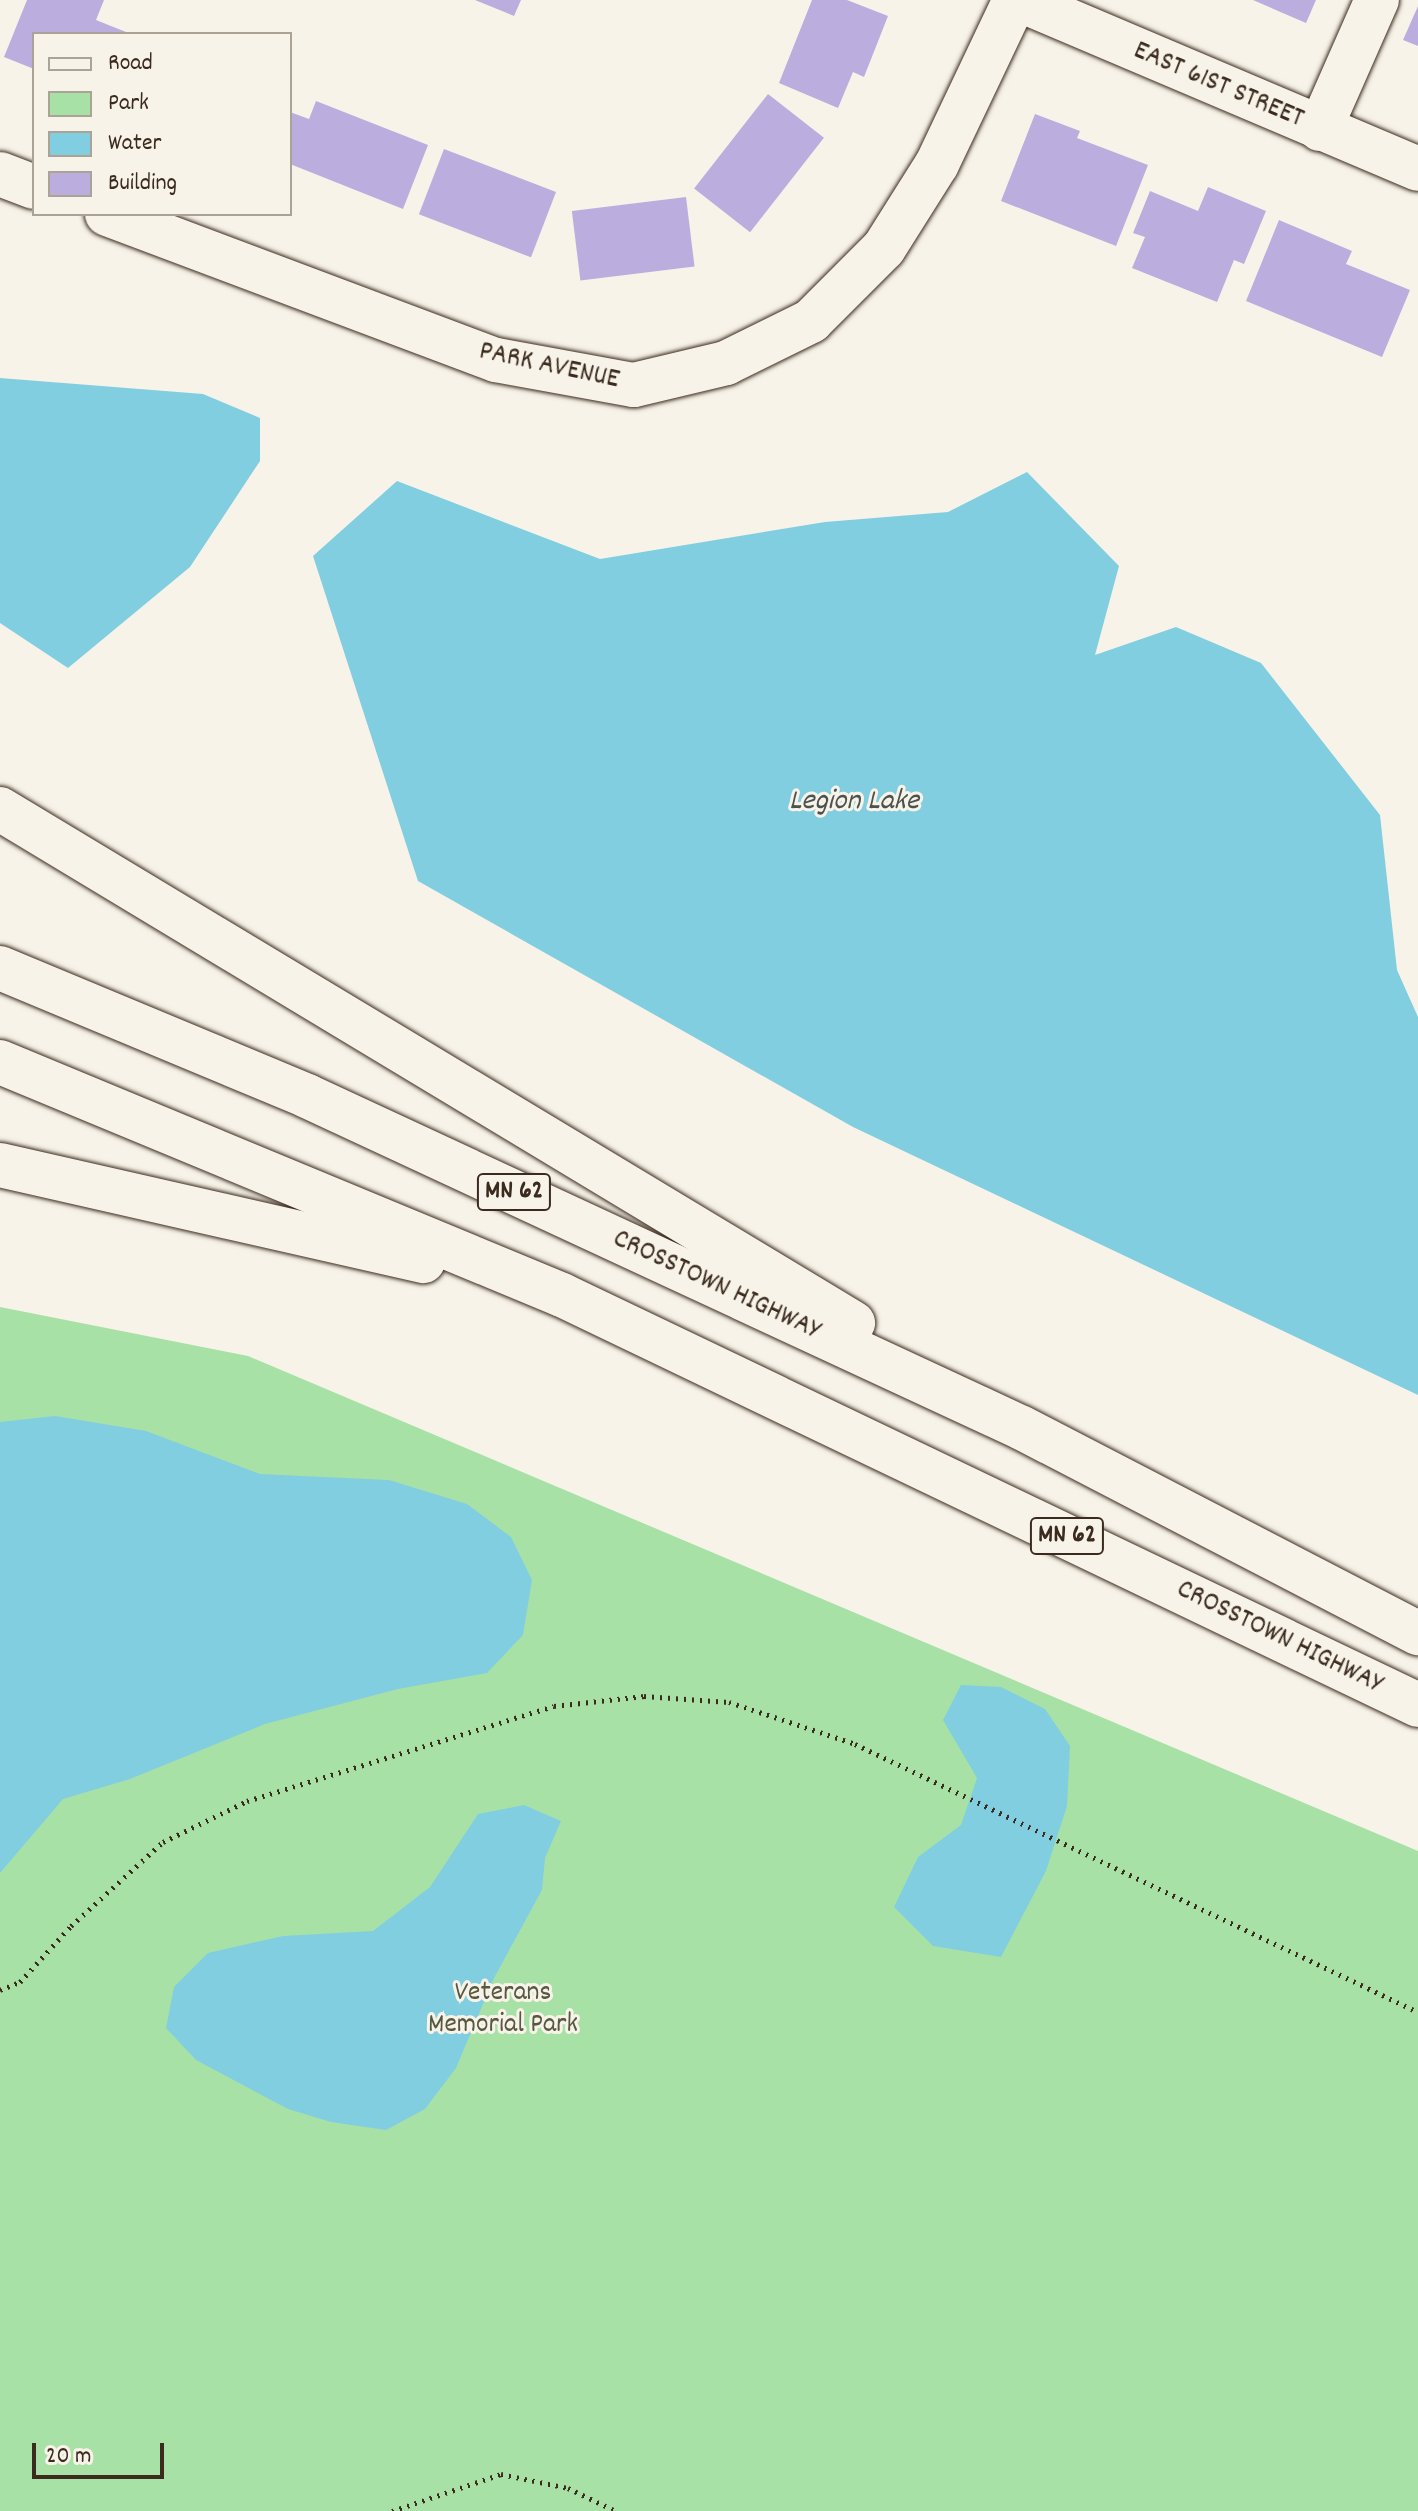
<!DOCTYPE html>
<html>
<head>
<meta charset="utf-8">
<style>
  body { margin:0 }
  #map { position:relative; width:1418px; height:2511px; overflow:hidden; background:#f7f3e8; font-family:Dekko,sans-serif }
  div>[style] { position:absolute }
  .green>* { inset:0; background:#a8e1a6 }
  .water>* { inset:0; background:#81cee1 }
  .building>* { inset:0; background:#bbaedf; transform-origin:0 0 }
  .path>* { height:5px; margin-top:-2.5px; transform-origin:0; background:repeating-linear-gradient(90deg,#3b2a1e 0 2px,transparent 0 8px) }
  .roads { filter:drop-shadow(0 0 2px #3b2a1e) drop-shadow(0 0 2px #3b2a1e) }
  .minor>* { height:44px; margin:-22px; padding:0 22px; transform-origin:22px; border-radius:22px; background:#f7f3e8 }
  .highway>* { height:44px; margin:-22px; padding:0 22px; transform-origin:22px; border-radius:22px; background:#f7f3e8 }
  span { translate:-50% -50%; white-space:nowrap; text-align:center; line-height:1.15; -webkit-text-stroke:6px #f7f3e8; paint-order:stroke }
  .shield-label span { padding:2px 6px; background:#f7f3e8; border:2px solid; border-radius:6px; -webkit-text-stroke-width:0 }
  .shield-label { font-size:26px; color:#3b2a1e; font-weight:700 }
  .street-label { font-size:28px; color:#3b2a1e }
  .park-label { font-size:28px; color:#565840 }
  .water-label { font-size:30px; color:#4c534f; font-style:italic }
  .legend { position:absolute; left:32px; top:32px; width:260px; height:184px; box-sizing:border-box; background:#f7f3e8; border:2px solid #aca397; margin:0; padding:10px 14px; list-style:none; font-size:24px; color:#3b2a1e }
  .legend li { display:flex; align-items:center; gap:16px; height:40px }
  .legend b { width:40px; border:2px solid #aca397 }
  .scale { position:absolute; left:32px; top:2443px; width:132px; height:36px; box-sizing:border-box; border:4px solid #3b2a1e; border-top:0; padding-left:10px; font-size:24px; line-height:28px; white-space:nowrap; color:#3b2a1e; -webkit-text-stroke:6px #f7f3e8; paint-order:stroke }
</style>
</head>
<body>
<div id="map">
  <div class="green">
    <i style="clip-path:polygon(0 1307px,248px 1356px,1418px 1851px,1418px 2511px,0 2511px)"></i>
  </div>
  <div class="water">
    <i style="clip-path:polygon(0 378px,203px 394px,260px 418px,260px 461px,190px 567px,68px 668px,0 623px)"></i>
    <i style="clip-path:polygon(1027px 472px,1119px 566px,1095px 655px,1176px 627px,1261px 663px,1380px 815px,1397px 970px,1418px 1017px,1418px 1395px,853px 1127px,418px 881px,313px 556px,397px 481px,600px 559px,825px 522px,948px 512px)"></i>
    <i style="clip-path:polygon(55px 1416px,146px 1431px,260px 1474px,389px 1480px,467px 1504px,511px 1537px,532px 1580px,523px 1635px,487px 1673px,398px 1689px,265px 1724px,130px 1779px,63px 1799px,0 1873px,0 1422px)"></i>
    <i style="clip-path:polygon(961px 1685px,1001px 1687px,1045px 1709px,1070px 1746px,1067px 1806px,1046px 1871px,1001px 1957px,933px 1946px,894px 1907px,918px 1857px,961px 1825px,977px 1778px,943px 1720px)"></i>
    <i style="clip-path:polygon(524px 1805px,561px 1821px,545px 1858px,542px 1890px,494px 1978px,456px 2068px,425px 2109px,386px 2130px,331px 2122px,288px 2109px,196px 2060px,166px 2028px,174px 1987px,208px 1953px,283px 1936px,373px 1931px,430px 1887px,478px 1814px)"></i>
  </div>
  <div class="building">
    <i style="clip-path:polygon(27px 0,104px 0,96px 20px,131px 34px,34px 34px,34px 69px,4px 57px)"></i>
    <i style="clip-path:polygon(475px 0,521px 0,514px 16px)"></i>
    <i style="clip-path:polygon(812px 0,847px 0,888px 16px,864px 77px,853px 72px,838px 108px,779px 83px)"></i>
    <i style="clip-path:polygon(1253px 0,1316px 0,1306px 23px)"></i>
    <i style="clip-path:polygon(1418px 6px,1418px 46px,1403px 40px)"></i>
    <i style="left:768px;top:94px;width:71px;height:120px;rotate:38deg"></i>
    <i style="clip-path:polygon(316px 101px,428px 145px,403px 209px,290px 164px,290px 112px,309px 119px)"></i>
    <i style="clip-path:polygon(1035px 114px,1080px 131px,1077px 138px,1148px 165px,1116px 246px,1001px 201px)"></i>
    <i style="left:444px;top:149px;width:120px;height:70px;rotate:21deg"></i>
    <i style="clip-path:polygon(1208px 187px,1266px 211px,1244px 264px,1234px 260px,1217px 302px,1132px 268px,1145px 237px,1133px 233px,1150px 191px,1198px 211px)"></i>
    <i style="left:686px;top:197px;width:70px;height:115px;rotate:83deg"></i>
    <i style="clip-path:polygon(1279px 220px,1352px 251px,1346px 264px,1410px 290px,1382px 357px,1246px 301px)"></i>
  </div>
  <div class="path">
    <i style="left:0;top:1990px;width:22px;rotate:-22deg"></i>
    <i style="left:20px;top:1982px;width:76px;rotate:-47.7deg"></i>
    <i style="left:71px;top:1926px;width:125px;rotate:-42.4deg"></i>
    <i style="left:163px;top:1842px;width:93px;rotate:-26deg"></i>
    <i style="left:247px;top:1801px;width:321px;rotate:-17.2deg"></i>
    <i style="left:554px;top:1706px;width:91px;rotate:-6.3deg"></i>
    <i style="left:644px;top:1696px;width:85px;rotate:4deg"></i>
    <i style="left:729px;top:1702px;width:133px;rotate:18.4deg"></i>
    <i style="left:855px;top:1744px;width:624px;rotate:25.46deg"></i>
    <i style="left:392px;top:2511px;width:115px;rotate:-18.7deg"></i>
    <i style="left:501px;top:2474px;width:68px;rotate:11.8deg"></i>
    <i style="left:568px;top:2488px;width:53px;rotate:25.6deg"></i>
  </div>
  <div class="roads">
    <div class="minor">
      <i style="left:1020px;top:0;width:432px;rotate:23deg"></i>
      <i style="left:1320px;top:129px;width:141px;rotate:-66.2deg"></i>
      <i style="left:0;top:174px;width:36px;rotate:21deg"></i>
      <i style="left:107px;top:214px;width:415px;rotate:20.6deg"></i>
      <i style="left:496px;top:360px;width:140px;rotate:10.3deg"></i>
      <i style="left:634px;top:385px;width:95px;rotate:-13.4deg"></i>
      <i style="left:726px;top:363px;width:95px;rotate:-26.3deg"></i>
      <i style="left:811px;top:321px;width:103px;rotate:-45deg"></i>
      <i style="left:884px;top:248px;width:99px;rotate:-57.8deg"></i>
      <i style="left:937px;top:164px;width:182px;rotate:-64.6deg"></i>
    </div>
    <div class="highway">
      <i style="left:0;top:809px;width:996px;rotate:31.07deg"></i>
      <i style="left:0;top:968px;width:333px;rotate:22.6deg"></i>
      <i style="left:307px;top:1096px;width:788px;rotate:24.91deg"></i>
      <i style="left:1022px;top:1428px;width:446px;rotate:27.4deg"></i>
      <i style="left:0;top:1062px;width:608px;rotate:22.52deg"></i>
      <i style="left:562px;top:1295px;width:949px;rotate:25.59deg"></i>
      <i style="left:0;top:1165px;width:434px;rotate:12.8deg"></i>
    </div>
  </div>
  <div class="shield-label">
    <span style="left:514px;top:1192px">MN 62</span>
    <span style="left:1067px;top:1536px">MN 62</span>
  </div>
  <div class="street-label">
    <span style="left:1218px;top:86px;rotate:23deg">EAST 61ST STREET</span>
    <span style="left:549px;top:367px;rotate:12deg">PARK AVENUE</span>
    <span style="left:716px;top:1286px;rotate:25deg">CROSSTOWN HIGHWAY</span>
    <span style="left:1279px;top:1638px;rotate:26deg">CROSSTOWN HIGHWAY</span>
  </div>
  <div class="park-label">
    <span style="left:503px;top:2010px">Veterans<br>Memorial Park</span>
  </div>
  <div class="water-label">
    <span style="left:854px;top:803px">Legion Lake</span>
  </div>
  <ul class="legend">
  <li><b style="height:10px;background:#f7f3e8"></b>Road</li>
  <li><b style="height:22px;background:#a8e1a6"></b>Park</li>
  <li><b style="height:22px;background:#81cee1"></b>Water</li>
  <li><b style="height:22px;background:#bbaedf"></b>Building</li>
  </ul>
  <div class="scale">20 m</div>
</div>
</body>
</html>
